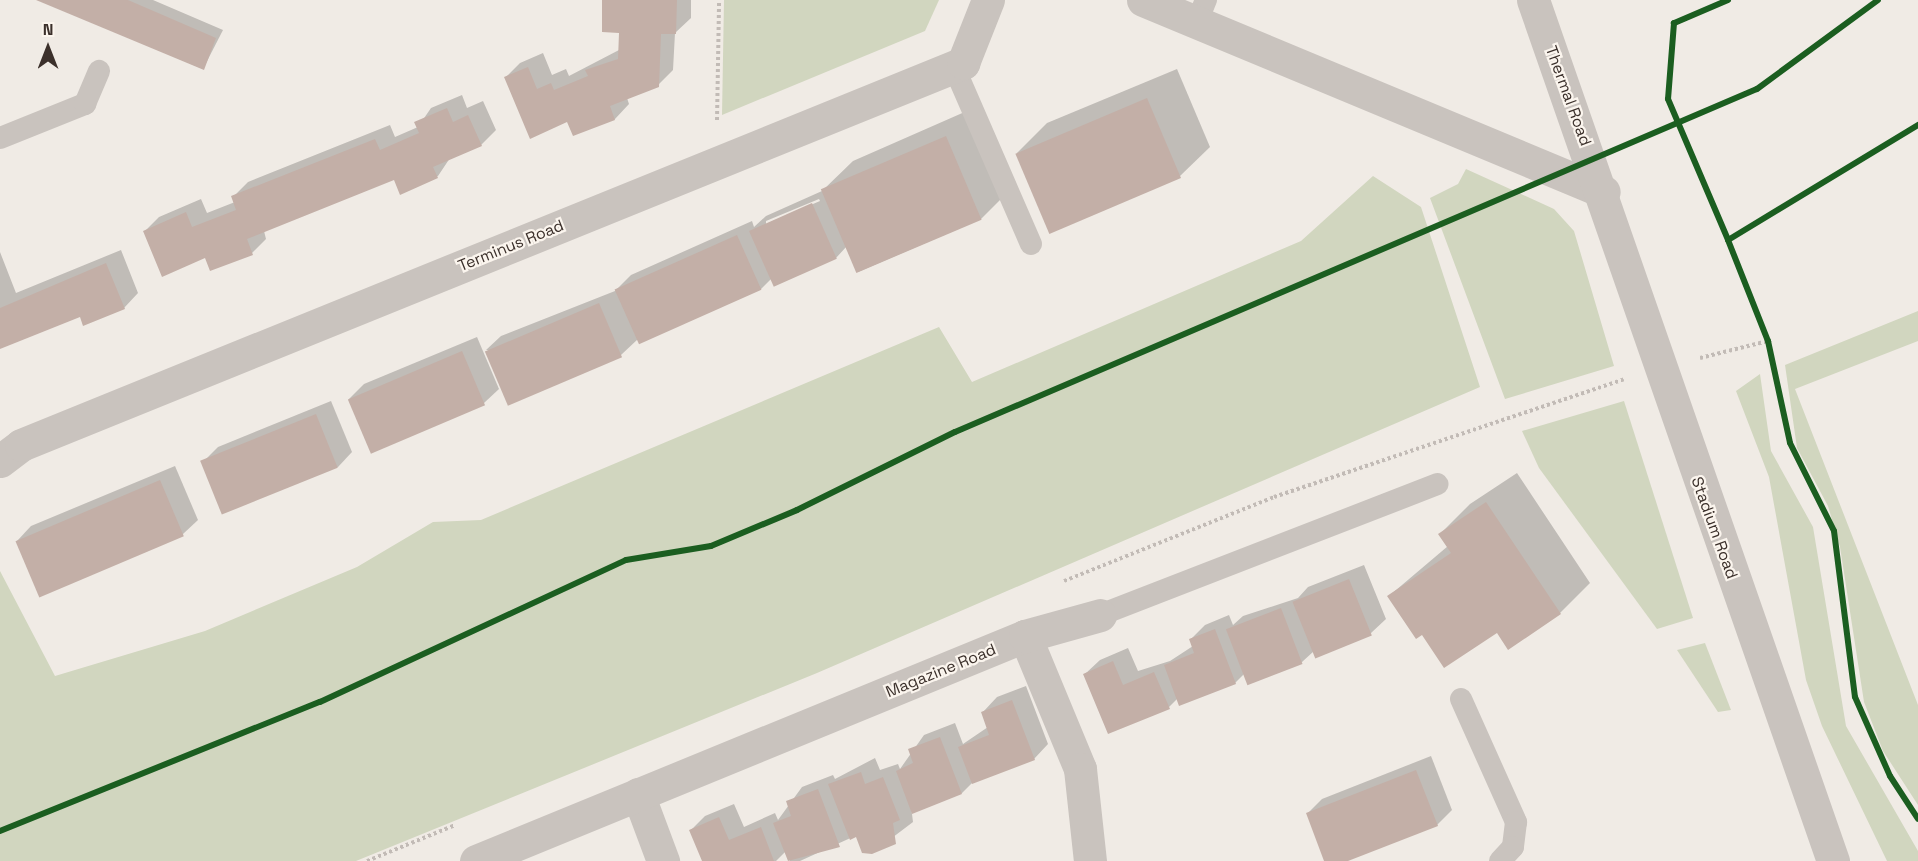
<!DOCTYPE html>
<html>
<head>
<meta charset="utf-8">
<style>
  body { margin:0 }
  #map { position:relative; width:1918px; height:861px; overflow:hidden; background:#f0ebe5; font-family:"Space Grotesk",sans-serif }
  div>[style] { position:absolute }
  .green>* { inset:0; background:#d1d6bf }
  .shadow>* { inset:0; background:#0003 }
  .building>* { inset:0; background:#c3afa7; transform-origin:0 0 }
  .path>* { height:4px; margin-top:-2px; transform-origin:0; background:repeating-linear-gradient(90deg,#c2bbb6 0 3px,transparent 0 6px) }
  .service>* { height:22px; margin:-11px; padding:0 11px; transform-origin:11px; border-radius:11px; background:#c9c3be }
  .minor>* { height:33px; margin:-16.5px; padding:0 16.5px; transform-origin:16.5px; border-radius:16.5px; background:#c9c3be }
  .tertiary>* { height:33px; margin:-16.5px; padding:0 16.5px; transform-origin:16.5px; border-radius:16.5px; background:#c9c3be }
  .cycleway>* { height:6px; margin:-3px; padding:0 3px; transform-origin:3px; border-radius:3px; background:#1b5e20 }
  span { translate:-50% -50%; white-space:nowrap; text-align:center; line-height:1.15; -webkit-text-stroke:4.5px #fbf5ee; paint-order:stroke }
  .street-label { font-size:16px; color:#3b302b }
  .north { position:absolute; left:18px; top:18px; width:60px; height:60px; -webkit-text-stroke:4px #fbf5ee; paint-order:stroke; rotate:0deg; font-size:16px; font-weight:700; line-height:24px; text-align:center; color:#3b302b }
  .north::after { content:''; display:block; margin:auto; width:21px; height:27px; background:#3b302b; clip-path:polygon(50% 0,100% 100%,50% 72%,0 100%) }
</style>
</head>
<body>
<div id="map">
  <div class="green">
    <i style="clip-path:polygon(724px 0,939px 0,925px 31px,722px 115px)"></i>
    <i style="clip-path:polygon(1466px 169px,1554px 209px,1574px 231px,1614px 366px,1505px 399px,1430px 198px,1458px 184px)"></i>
    <i style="clip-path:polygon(1373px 176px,1421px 207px,1480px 387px,817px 673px,356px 861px,0 861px,0 571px,55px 676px,205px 631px,357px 567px,433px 522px,481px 520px,939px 327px,972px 382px,1301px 241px)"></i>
    <i style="clip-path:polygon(1918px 311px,1918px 341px,1795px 389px,1918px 705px,1918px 805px,1883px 751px,1864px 702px,1840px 547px,1828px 506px,1797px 448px,1785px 365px)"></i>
    <i style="clip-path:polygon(1760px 374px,1771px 451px,1813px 527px,1846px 726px,1918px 851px,1918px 861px,1887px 861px,1822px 726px,1806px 680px,1769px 477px,1736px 391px)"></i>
    <i style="clip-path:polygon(1624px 401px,1693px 618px,1657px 629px,1539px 468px,1522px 431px)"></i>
    <i style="clip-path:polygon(1705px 643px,1731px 710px,1718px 712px,1677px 650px)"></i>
  </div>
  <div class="shadow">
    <i style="clip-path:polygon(40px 0,153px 0,223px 30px,203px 69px)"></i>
    <i style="clip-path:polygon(604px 0,691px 0,691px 18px,675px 33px,673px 70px,658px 85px,627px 98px,629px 104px,615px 119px,574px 134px,568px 120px,506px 77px,520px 63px,543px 53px,552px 75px,566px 69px,569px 76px,619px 50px,620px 31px)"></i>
    <i style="clip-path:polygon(1177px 69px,1210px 147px,1180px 176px,1017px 153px,1047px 123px)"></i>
    <i style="clip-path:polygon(462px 95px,467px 108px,483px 101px,496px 130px,481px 145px,450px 158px,438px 176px,401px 193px,394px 178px,264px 231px,266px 239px,252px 253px,206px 256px,145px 231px,159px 217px,201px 199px,207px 213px,235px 202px,233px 197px,248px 182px,390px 125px,395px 137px,418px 127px,431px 108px)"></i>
    <i style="clip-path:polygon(evenodd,976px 107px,1011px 189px,981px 219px,858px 272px,847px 246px,836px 258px,772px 278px,761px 289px,640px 343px,638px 339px,621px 355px,486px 350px,501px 336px,615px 291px,631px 275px,752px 221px,754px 227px,766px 216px,822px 191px,853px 161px,976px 107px,819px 199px,820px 201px,766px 224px,766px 221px,819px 199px)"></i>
    <i style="clip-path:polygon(121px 250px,138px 293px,124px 308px,81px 315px,0 347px,0 252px,16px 293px)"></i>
    <i style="clip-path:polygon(477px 337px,499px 389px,484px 403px,349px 399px,364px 384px)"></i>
    <i style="clip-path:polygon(331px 401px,352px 452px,338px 467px,203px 462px,218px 447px)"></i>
    <i style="clip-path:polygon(175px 466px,198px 520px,183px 534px,17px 541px,31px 526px)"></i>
    <i style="clip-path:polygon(1517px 473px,1590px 583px,1560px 613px,1497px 631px,1422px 633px,1389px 596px,1448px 546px,1440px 534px,1470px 504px)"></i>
    <i style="clip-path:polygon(1364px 565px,1386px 619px,1371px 633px,1314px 651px,1302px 662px,1245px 673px,1235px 683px,1178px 698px,1169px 707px,1085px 674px,1100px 660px,1128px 648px,1138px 671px,1170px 661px,1193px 646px,1190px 640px,1205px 625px,1229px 615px,1233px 625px,1243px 616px,1298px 598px,1308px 587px)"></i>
    <i style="clip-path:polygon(1026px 686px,1048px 744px,1034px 759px,973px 782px,962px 793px,911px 806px,913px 822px,872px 853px,857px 835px,800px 861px,790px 861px,786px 851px,776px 861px,703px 861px,691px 830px,705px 816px,734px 804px,744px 827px,775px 813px,778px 820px,802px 787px,833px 775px,835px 779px,875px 758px,880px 770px,898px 764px,900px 769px,924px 735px,955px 723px,963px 744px,988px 727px,983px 712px,997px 697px)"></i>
    <i style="clip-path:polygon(1431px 756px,1452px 810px,1437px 825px,1344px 861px,1326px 861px,1308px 813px,1322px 799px)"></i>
  </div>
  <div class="building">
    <i style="clip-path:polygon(36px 0,128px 0,216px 38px,204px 70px)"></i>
    <i style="clip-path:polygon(602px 0,677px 0,676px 34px,661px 34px,659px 87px,610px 106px,615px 120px,573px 136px,567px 122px,530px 139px,504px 77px,528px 67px,537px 89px,551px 83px,554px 90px,588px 76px,585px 70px,618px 59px,619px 33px,602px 32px)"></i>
    <i style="left:1147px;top:98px;width:87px;height:143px;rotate:67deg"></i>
    <i style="clip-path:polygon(447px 108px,453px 122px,468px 115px,482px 146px,433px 167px,438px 178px,400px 195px,394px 180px,247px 239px,253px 255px,210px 271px,205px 258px,162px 277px,143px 231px,186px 212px,192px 227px,236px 210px,231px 196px,375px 139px,380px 150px,419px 133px,414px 122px)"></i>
    <i style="left:946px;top:136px;width:91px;height:136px;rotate:67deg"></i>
    <i style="left:812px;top:203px;width:61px;height:69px;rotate:66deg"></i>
    <i style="left:737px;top:235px;width:60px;height:134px;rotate:66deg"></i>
    <i style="clip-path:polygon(106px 263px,125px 309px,83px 326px,80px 317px,0 349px,0 308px)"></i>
    <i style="left:599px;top:303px;width:59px;height:124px;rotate:67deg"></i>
    <i style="left:462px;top:351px;width:59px;height:124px;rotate:67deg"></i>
    <i style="left:316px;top:414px;width:58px;height:125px;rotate:68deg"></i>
    <i style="left:160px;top:480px;width:61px;height:157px;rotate:67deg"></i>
    <i style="clip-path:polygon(1486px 502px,1561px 614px,1508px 650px,1497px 633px,1444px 668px,1422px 635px,1416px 639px,1387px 596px,1451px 553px,1438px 534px)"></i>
    <i style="left:1349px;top:579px;width:61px;height:61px;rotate:68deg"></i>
    <i style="left:1281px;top:608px;width:60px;height:59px;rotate:69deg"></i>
    <i style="clip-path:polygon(1215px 629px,1236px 684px,1179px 706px,1164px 665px,1194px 653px,1189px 639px)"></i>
    <i style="clip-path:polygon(1113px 661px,1123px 685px,1154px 672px,1170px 709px,1108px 734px,1083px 674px)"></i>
    <i style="clip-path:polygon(1012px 700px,1035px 760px,972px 784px,958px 747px,989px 735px,981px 712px)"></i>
    <i style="clip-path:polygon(940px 737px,962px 794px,912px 814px,896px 771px,913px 763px,908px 749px)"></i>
    <i style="clip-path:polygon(1416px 770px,1438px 826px,1348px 861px,1324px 861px,1306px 813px)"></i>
    <i style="clip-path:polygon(861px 772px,865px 784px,883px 777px,900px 820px,893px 823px,896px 844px,872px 854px,862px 853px,856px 837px,850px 840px,828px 784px)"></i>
    <i style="clip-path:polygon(818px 789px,840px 847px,788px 861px,773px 823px,791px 816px,786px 801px)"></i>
    <i style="clip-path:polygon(719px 817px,729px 840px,761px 827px,774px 861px,702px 861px,689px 830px)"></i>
  </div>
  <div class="path">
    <i style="left:717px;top:120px;width:120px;rotate:-89deg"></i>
    <i style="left:1700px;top:358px;width:70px;rotate:-14deg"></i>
    <i style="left:1064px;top:581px;width:226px;rotate:-21.8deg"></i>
    <i style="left:1274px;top:497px;width:369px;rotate:-18.6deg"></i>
    <i style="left:367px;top:861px;width:95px;rotate:-22.2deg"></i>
  </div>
  <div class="service">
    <i style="left:1197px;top:22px;width:24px;rotate:-68deg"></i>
    <i style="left:954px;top:67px;width:193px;rotate:66.5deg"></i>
    <i style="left:0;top:138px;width:92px;rotate:-21.8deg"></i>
    <i style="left:85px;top:104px;width:36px;rotate:-67deg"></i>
    <i style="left:1100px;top:615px;width:362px;rotate:-21.2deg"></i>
    <i style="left:1461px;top:699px;width:135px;rotate:65.9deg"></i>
    <i style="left:1516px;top:822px;width:25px;rotate:97deg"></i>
    <i style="left:1513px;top:847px;width:19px;rotate:133deg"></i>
  </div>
  <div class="minor">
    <i style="left:1143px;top:0;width:499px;rotate:22.6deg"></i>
    <i style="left:0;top:461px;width:26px;rotate:-37deg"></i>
    <i style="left:21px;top:445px;width:1017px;rotate:-22.07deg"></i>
    <i style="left:963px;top:63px;width:68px;rotate:-68.4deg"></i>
    <i style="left:1025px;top:636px;width:144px;rotate:67.5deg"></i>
    <i style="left:1080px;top:769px;width:93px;rotate:83.8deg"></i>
    <i style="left:638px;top:794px;width:72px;rotate:69.5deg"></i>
    <i style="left:476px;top:861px;width:593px;rotate:-22.29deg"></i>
    <i style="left:1025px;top:636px;width:78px;rotate:-15.6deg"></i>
  </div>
  <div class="tertiary">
    <i style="left:1533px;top:0;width:912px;rotate:70.79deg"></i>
  </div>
  <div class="cycleway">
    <i style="left:1728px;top:0;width:59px;rotate:156.9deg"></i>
    <i style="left:1674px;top:23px;width:76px;rotate:94.5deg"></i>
    <i style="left:1668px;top:99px;width:153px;rotate:66.9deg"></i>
    <i style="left:1918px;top:125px;width:222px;rotate:148.8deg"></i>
    <i style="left:1728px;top:240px;width:109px;rotate:68.4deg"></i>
    <i style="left:1768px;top:341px;width:104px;rotate:77.8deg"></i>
    <i style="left:1790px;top:443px;width:98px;rotate:63.4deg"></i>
    <i style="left:1834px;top:531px;width:167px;rotate:82.8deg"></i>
    <i style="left:1855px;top:697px;width:86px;rotate:66.1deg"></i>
    <i style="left:1890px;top:776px;width:51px;rotate:56.9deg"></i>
    <i style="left:0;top:831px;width:345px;rotate:-22deg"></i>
    <i style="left:320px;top:702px;width:337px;rotate:-24.9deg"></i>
    <i style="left:626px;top:560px;width:86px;rotate:-9.4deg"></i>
    <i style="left:711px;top:546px;width:93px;rotate:-22.7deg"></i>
    <i style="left:797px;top:510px;width:176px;rotate:-26.3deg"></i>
    <i style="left:955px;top:432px;width:872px;rotate:-23.16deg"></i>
    <i style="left:1757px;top:89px;width:150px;rotate:-36.3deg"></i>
  </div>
  <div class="street-label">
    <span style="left:1568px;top:96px;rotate:70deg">Thermal Road</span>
    <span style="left:511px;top:246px;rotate:-22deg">Terminus Road</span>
    <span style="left:1714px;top:528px;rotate:70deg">Stadium Road</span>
    <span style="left:941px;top:671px;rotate:-22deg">Magazine Road</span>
  </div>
  <div class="north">N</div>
</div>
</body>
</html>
